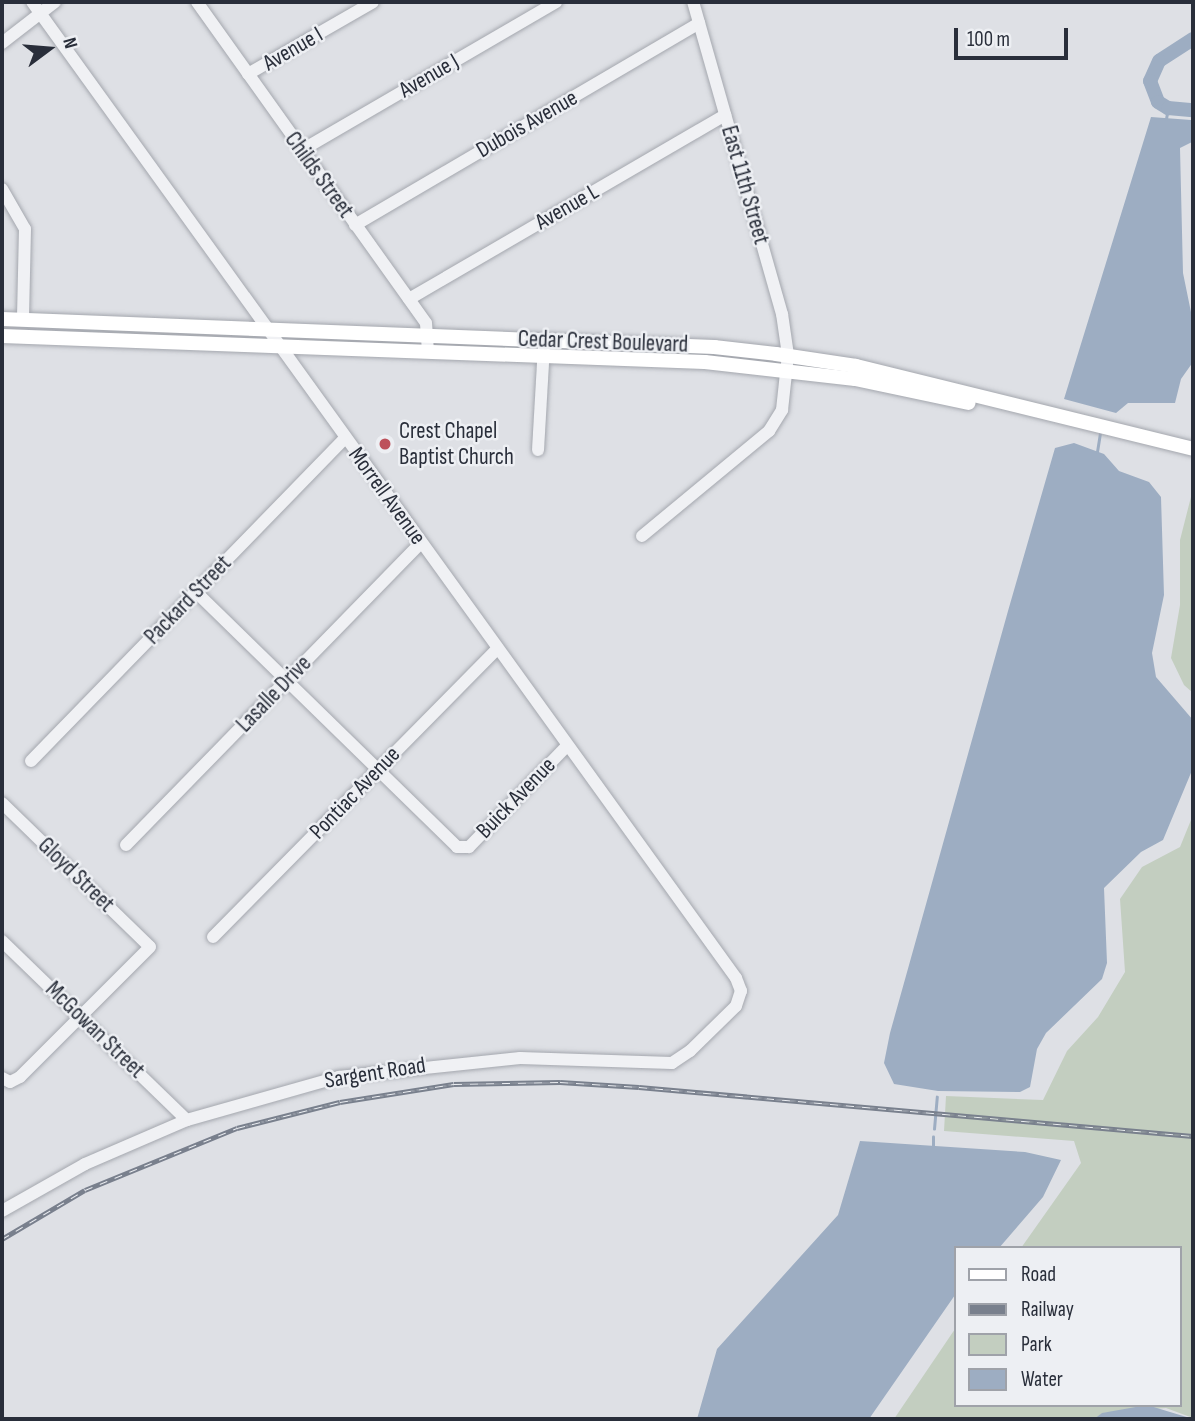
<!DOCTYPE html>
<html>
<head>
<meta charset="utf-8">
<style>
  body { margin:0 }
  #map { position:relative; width:1195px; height:1421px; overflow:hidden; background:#dee0e5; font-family:"Sofia Sans Condensed",sans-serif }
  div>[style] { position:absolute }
  .green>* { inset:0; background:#c3cec0 }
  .water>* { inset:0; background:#9dadc2 }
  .stream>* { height:2.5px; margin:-1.25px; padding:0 1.25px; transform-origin:1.25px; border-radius:1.25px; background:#9dadc2 }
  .river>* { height:14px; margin:-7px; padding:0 7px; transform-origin:7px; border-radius:7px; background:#9dadc2 }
  .roads { filter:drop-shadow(0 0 2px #a4a7ae) drop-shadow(0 0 2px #a4a7ae) }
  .minor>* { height:12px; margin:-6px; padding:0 6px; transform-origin:6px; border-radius:6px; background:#f0f1f4 }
  .major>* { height:14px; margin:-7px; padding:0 7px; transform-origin:7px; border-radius:7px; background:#fff }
  .rail>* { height:5px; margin-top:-2.5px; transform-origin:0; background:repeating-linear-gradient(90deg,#edeff3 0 8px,#79808d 0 16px); box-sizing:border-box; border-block:2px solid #79808d }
  .dots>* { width:19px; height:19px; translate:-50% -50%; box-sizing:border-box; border:4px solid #edeff3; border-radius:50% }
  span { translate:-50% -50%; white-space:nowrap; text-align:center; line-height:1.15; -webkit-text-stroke:5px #edeff3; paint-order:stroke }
  .street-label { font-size:23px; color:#292e3a }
  .poi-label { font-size:23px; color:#292e3a }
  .left { translate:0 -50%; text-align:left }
  .frame { position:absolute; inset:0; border:4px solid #292e3a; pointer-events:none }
  .legend { position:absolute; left:954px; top:1246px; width:228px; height:161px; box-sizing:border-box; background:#edeff3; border:2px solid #9fa2a9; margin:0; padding:9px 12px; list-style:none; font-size:21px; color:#292e3a }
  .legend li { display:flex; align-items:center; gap:14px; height:35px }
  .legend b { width:35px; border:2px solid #9fa2a9 }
  .north { position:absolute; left:14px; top:14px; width:70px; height:70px; -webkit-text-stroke:5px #edeff3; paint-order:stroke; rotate:74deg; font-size:19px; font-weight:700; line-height:28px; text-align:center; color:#292e3a }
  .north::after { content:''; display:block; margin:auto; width:24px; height:32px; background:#292e3a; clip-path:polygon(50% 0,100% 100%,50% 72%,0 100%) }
  .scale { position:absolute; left:954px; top:28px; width:114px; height:32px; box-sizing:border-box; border:4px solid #292e3a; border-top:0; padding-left:9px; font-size:21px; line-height:24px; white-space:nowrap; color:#292e3a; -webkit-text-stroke:5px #edeff3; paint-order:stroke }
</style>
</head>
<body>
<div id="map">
  <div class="green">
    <i style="clip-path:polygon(1193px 489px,1193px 693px,1184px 685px,1171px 658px,1180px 605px,1180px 540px)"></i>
    <i style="clip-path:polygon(1193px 815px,1193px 1418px,1166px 1408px,1103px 1413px,1094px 1419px,894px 1419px,955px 1329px,955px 1405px,1179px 1405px,1179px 1248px,1021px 1248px,1081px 1163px,1074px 1141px,944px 1131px,946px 1096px,1043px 1100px,1067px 1051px,1098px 1017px,1125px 972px,1120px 899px,1142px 867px,1180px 847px)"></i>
  </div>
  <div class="water">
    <i style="clip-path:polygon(1151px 117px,1191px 120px,1192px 142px,1180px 148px,1183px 273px,1193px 322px,1193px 362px,1181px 379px,1175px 403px,1128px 403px,1116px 413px,1064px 399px)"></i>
    <i style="clip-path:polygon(1074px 443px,1104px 454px,1119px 471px,1149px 482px,1161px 497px,1164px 595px,1152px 653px,1156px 677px,1193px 720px,1193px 768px,1163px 840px,1141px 852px,1104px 888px,1107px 963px,1102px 979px,1046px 1033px,1037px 1049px,1030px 1087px,1020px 1092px,938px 1091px,894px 1084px,884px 1063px,890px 1033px,1008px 611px,1055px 448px)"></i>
    <i style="clip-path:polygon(860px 1141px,1025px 1152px,1061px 1160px,1043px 1197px,999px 1248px,955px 1248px,955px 1295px,869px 1419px,697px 1419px,717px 1349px,838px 1215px)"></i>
    <i style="clip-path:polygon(1147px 1405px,1193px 1419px,1094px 1419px,1102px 1413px)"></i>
  </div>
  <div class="stream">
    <i style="left:1166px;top:119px;width:11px;rotate:-80deg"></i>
    <i style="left:1097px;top:452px;width:18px;rotate:-81deg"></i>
    <i style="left:934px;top:1129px;width:32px;rotate:-85deg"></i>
    <i style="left:933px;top:1146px;width:9px;rotate:-90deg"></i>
  </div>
  <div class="river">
    <i style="left:1193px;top:39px;width:40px;rotate:147.1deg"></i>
    <i style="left:1159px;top:61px;width:22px;rotate:114deg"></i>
    <i style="left:1150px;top:81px;width:22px;rotate:69deg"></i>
    <i style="left:1158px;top:102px;width:12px;rotate:31deg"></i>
    <i style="left:1168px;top:108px;width:25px;rotate:5deg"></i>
  </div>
  <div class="roads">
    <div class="minor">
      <i style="left:197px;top:2px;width:394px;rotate:54.5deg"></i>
      <i style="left:426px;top:323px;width:28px;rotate:86deg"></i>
      <i style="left:2px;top:43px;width:67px;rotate:-37.7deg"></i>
      <i style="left:248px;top:74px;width:144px;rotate:-29.9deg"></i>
      <i style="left:302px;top:150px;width:294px;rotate:-30.2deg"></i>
      <i style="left:2px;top:189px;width:46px;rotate:60.1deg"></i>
      <i style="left:25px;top:229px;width:90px;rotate:91.3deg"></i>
      <i style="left:355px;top:225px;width:399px;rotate:-30.4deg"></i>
      <i style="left:409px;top:299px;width:366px;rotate:-30.2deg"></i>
      <i style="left:538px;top:450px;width:103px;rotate:-86.7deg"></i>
      <i style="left:642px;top:536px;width:165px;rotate:-39.6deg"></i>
      <i style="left:769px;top:431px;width:25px;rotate:-58deg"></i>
      <i style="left:782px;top:410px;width:55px;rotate:-83.8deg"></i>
      <i style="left:788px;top:355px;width:41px;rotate:-98.3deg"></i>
      <i style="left:782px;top:314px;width:324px;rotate:-105.9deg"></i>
      <i style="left:196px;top:592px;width:365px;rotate:44.3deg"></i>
      <i style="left:457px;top:847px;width:12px"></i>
      <i style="left:469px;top:847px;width:141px;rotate:-45.9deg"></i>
      <i style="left:31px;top:761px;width:450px;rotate:-45.8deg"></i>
      <i style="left:2px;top:803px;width:206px;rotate:44.2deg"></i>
      <i style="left:150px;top:947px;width:184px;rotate:135deg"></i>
      <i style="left:20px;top:1077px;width:11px;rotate:153deg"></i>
      <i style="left:10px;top:1082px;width:9px;rotate:-153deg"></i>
      <i style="left:126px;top:845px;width:422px;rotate:-45.7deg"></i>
      <i style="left:213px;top:937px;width:404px;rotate:-45.4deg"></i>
      <i style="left:2px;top:941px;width:257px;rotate:44.1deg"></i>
      <i style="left:2px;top:1211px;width:95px;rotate:-29.5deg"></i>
      <i style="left:85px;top:1164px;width:111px;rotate:-23.3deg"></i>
      <i style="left:187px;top:1120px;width:158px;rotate:-15.8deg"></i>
      <i style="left:339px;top:1077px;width:182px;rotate:-6deg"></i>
      <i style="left:520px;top:1058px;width:152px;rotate:1.9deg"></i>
      <i style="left:672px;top:1063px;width:22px;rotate:-34deg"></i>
      <i style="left:690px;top:1051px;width:64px;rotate:-44.4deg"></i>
      <i style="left:736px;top:1006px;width:16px;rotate:-72deg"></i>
      <i style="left:741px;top:991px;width:14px;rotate:-111deg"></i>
      <i style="left:736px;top:978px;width:1203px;rotate:-125.8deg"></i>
    </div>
    <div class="major">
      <i style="left:2px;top:319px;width:713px;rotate:2.25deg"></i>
      <i style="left:714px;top:347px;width:62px;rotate:6.4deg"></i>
      <i style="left:776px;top:354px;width:81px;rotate:8.5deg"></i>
      <i style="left:856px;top:366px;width:347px;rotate:13.8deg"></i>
      <i style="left:2px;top:336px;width:703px;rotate:2.12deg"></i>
      <i style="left:705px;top:362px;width:151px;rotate:6.5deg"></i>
      <i style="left:855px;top:379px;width:116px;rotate:11.9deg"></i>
    </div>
  </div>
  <div class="rail">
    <i style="left:2px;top:1239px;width:96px;rotate:-30.6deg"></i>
    <i style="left:85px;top:1190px;width:164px;rotate:-22.2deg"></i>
    <i style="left:237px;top:1128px;width:106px;rotate:-14.2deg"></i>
    <i style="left:340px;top:1102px;width:115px;rotate:-9deg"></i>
    <i style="left:454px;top:1084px;width:106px;rotate:-1.1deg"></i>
    <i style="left:560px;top:1082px;width:79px;rotate:3.6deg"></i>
    <i style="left:639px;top:1087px;width:556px;rotate:5.05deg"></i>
  </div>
  <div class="dots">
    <i style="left:385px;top:444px;background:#bd515b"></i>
  </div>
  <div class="street-label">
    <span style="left:293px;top:49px;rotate:-30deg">Avenue I</span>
    <span style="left:429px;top:76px;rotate:-30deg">Avenue J</span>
    <span style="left:527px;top:124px;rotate:-30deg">Dubois Avenue</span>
    <span style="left:319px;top:175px;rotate:54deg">Childs Street</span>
    <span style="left:745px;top:185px;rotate:74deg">East 11th Street</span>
    <span style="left:567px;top:207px;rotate:-30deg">Avenue L</span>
    <span style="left:603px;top:342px;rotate:2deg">Cedar Crest Boulevard</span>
    <span style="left:387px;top:496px;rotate:54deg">Morrell Avenue</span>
    <span style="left:188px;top:600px;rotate:-46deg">Packard Street</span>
    <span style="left:274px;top:694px;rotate:-46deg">Lasalle Drive</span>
    <span style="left:355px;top:793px;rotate:-46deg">Pontiac Avenue</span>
    <span style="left:516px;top:798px;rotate:-46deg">Buick Avenue</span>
    <span style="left:76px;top:875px;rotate:44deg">Gloyd Street</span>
    <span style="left:95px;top:1030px;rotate:44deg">McGowan Street</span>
    <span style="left:375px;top:1073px;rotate:-9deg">Sargent Road</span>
  </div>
  <div class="poi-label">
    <span class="left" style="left:399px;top:444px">Crest Chapel<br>Baptist Church</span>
  </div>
  <div class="frame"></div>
  <ul class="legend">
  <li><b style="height:9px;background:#fff"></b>Road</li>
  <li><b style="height:9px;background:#79808d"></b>Railway</li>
  <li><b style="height:19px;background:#c3cec0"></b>Park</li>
  <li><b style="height:19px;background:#9dadc2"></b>Water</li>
  </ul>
  <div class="north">N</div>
  <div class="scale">100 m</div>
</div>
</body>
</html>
